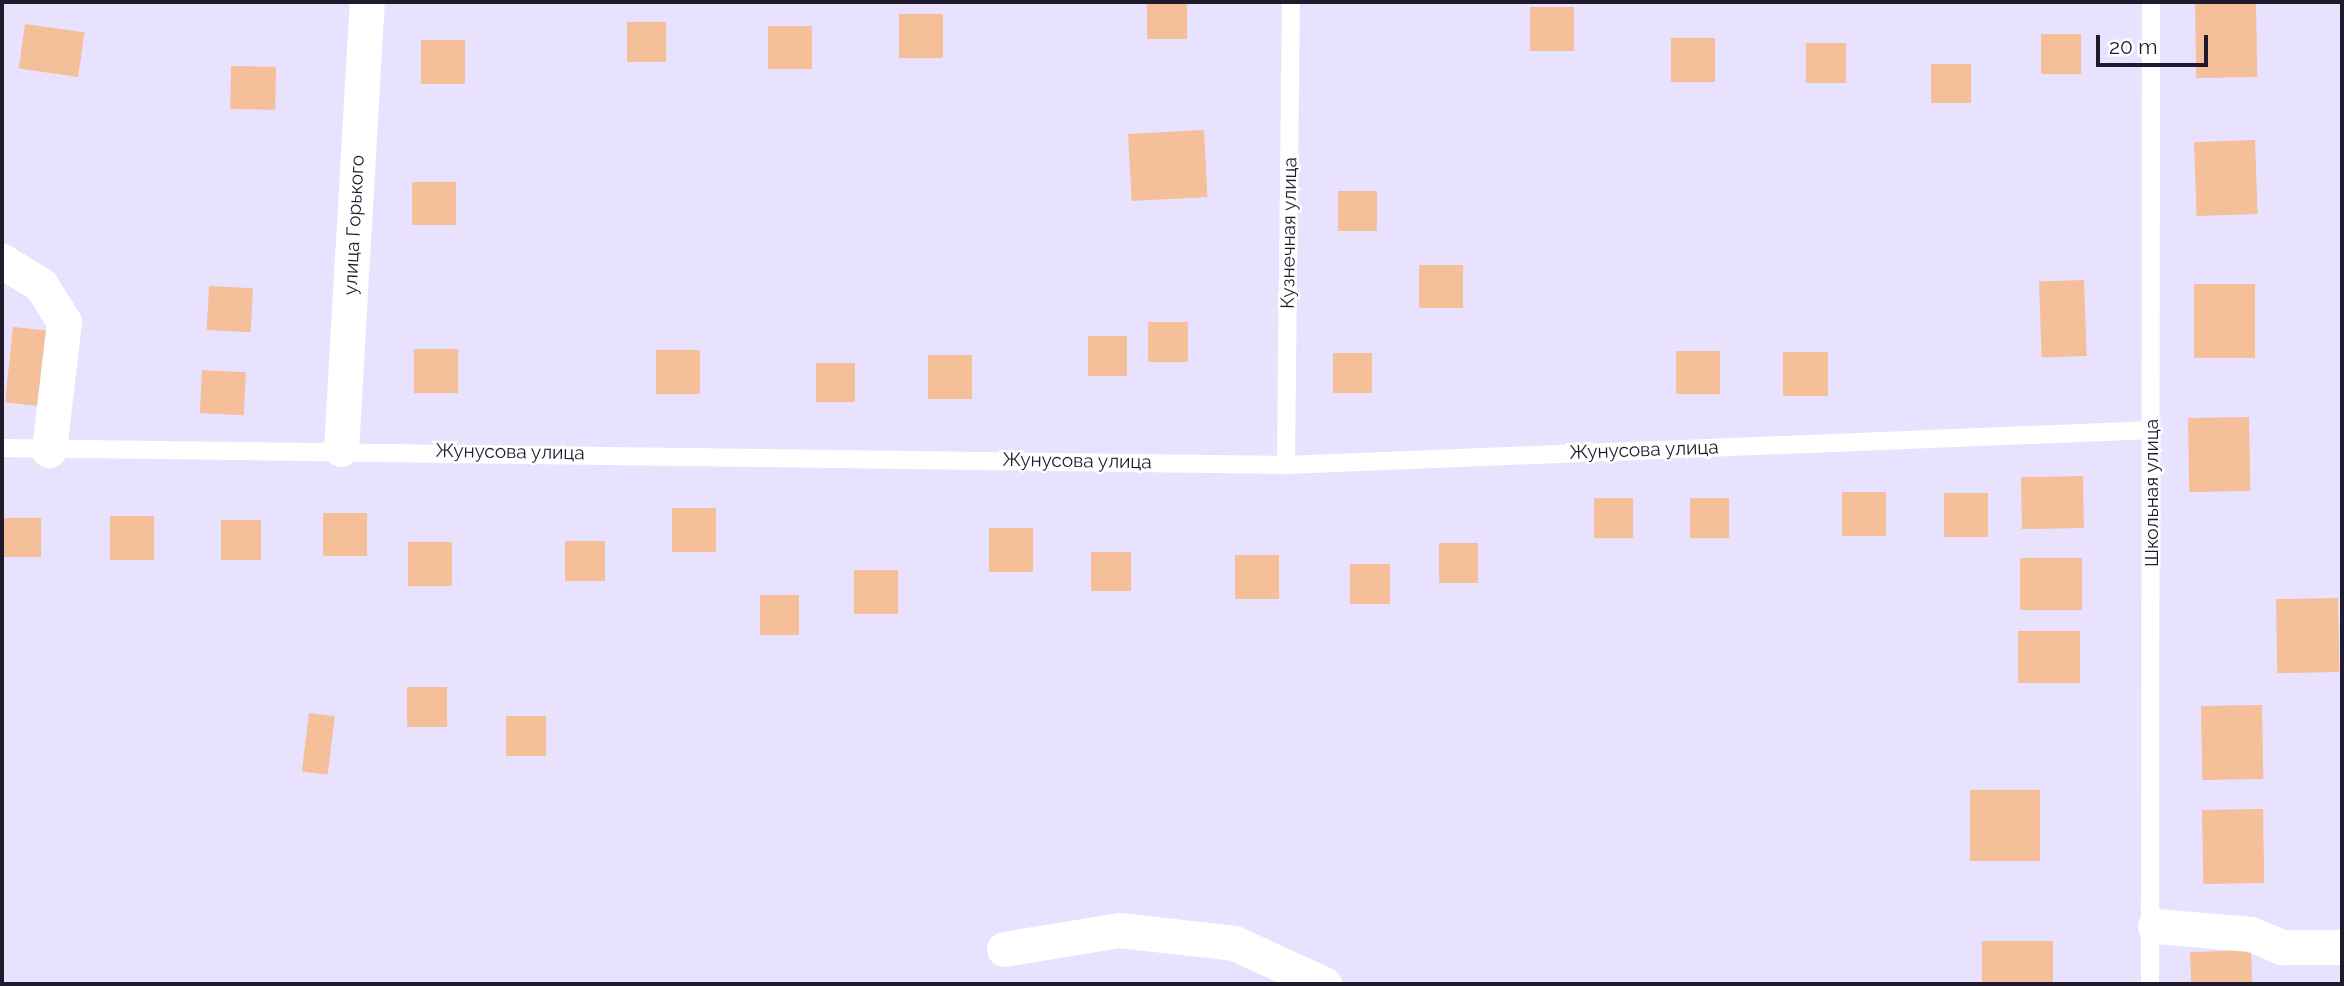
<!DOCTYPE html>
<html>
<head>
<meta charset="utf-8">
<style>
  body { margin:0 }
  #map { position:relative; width:2344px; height:986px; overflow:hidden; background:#e9e2fe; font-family:Raleway,sans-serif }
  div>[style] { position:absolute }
  .building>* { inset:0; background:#f4bf99; transform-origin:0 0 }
  .service>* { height:18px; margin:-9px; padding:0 9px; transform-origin:9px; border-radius:9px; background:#fff }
  .minor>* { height:35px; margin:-17.5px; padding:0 17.5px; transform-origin:17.5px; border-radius:17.5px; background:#fff }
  span { translate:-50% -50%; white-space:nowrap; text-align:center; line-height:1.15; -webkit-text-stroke:5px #fff; paint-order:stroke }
  .street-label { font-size:19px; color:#201b2c }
  .frame { position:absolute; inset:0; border:4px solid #201b2c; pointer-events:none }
  .scale { position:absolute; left:2096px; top:35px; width:112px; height:32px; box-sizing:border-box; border:4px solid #201b2c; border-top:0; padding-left:9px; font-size:21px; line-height:24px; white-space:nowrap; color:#201b2c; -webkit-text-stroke:5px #fff; paint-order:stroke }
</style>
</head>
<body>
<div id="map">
  <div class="building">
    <i style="left:1147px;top:2px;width:40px;height:37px"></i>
    <i style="left:2256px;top:3px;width:74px;height:61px;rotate:89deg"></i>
    <i style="left:1530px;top:7px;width:44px;height:44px"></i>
    <i style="left:899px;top:14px;width:44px;height:44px"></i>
    <i style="left:627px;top:22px;width:39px;height:40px"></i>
    <i style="left:25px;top:24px;width:60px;height:45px;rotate:8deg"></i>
    <i style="left:768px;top:26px;width:44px;height:43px"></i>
    <i style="left:2081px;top:34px;width:40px;height:40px;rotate:90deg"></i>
    <i style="left:1715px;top:38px;width:44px;height:44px;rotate:90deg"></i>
    <i style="left:421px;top:40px;width:44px;height:44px"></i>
    <i style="left:1806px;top:43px;width:40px;height:40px"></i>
    <i style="left:1931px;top:64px;width:40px;height:39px"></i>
    <i style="left:231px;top:66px;width:45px;height:43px;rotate:1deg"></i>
    <i style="left:1204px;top:130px;width:67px;height:76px;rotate:87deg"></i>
    <i style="left:2255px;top:140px;width:74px;height:61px;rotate:88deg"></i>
    <i style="left:412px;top:182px;width:44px;height:43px"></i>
    <i style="left:1338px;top:191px;width:39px;height:40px"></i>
    <i style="left:1419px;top:265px;width:44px;height:43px"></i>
    <i style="left:2084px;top:280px;width:76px;height:45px;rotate:88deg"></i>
    <i style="left:2194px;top:284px;width:61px;height:74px"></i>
    <i style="left:209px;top:286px;width:44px;height:44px;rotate:3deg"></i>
    <i style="left:1148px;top:322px;width:40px;height:40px"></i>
    <i style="left:13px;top:327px;width:38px;height:76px;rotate:6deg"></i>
    <i style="left:1088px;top:336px;width:39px;height:40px"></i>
    <i style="left:458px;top:349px;width:44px;height:44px;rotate:90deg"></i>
    <i style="left:656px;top:350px;width:44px;height:44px"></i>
    <i style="left:1676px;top:351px;width:44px;height:43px"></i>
    <i style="left:1783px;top:352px;width:45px;height:44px"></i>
    <i style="left:1333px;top:353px;width:39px;height:40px"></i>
    <i style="left:972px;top:355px;width:44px;height:44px;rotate:90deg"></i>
    <i style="left:816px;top:363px;width:39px;height:39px"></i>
    <i style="left:202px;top:370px;width:44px;height:43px;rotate:3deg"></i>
    <i style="left:2249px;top:417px;width:74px;height:61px;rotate:89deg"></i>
    <i style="left:2083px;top:476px;width:52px;height:62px;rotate:89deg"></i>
    <i style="left:1842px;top:492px;width:44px;height:44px"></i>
    <i style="left:1944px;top:493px;width:44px;height:44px"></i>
    <i style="left:1594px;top:498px;width:39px;height:40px"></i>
    <i style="left:1690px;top:498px;width:39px;height:40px"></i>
    <i style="left:672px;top:508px;width:44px;height:44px"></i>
    <i style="left:323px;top:513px;width:44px;height:43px"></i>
    <i style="left:110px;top:516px;width:44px;height:44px"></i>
    <i style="left:2px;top:518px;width:39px;height:39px"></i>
    <i style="left:221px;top:520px;width:40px;height:40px"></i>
    <i style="left:989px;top:528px;width:44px;height:44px"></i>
    <i style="left:605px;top:541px;width:40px;height:40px;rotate:90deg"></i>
    <i style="left:452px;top:542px;width:44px;height:44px;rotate:90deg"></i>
    <i style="left:1439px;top:543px;width:39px;height:40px"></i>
    <i style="left:1091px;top:552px;width:40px;height:39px"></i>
    <i style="left:1235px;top:555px;width:44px;height:44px"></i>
    <i style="left:2020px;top:558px;width:62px;height:52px"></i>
    <i style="left:1350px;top:564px;width:40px;height:40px"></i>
    <i style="left:898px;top:570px;width:44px;height:44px;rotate:90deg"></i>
    <i style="left:760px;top:595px;width:39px;height:40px"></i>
    <i style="left:2338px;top:598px;width:74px;height:62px;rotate:89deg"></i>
    <i style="left:2018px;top:631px;width:62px;height:52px"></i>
    <i style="left:447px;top:687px;width:40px;height:40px;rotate:90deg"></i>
    <i style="left:2262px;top:705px;width:74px;height:61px;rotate:89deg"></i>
    <i style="left:309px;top:713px;width:26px;height:59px;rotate:7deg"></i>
    <i style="left:546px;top:716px;width:40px;height:40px;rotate:90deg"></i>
    <i style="left:1970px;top:790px;width:70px;height:71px"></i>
    <i style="left:2263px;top:809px;width:74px;height:61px;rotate:89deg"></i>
    <i style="left:1982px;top:941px;width:71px;height:43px"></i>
    <i style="left:2251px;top:950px;width:34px;height:61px;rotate:88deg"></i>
  </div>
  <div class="service">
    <i style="left:2px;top:448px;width:1284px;rotate:0.76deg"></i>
    <i style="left:1286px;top:465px;width:867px;rotate:-2.31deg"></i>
    <i style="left:1286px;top:465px;width:463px;rotate:-89.4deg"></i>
    <i style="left:2150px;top:984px;width:982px;rotate:-89.94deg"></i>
  </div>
  <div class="minor">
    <i style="left:2px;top:261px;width:46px;rotate:31.6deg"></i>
    <i style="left:41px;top:285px;width:44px;rotate:58.1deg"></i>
    <i style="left:64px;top:322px;width:129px;rotate:96.7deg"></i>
    <i style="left:341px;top:449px;width:448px;rotate:-86.7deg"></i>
    <i style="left:2155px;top:926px;width:96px;rotate:4.8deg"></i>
    <i style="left:2251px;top:934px;width:34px;rotate:23deg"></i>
    <i style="left:2282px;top:947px;width:60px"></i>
    <i style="left:1004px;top:949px;width:117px;rotate:-9.4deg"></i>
    <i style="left:1119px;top:930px;width:116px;rotate:6.4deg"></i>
    <i style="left:1234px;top:943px;width:99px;rotate:24.5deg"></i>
  </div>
  <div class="street-label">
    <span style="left:354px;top:225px;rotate:-87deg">улица Горького</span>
    <span style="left:1289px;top:233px;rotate:-89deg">Кузнечная улица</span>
    <span style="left:1644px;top:450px;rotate:-2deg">Жунусова улица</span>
    <span style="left:510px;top:452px;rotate:1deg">Жунусова улица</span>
    <span style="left:1077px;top:461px;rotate:1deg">Жунусова улица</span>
    <span style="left:2152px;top:493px;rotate:-90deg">Школьная улица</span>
  </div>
  <div class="frame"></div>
  <div class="scale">20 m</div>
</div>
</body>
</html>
